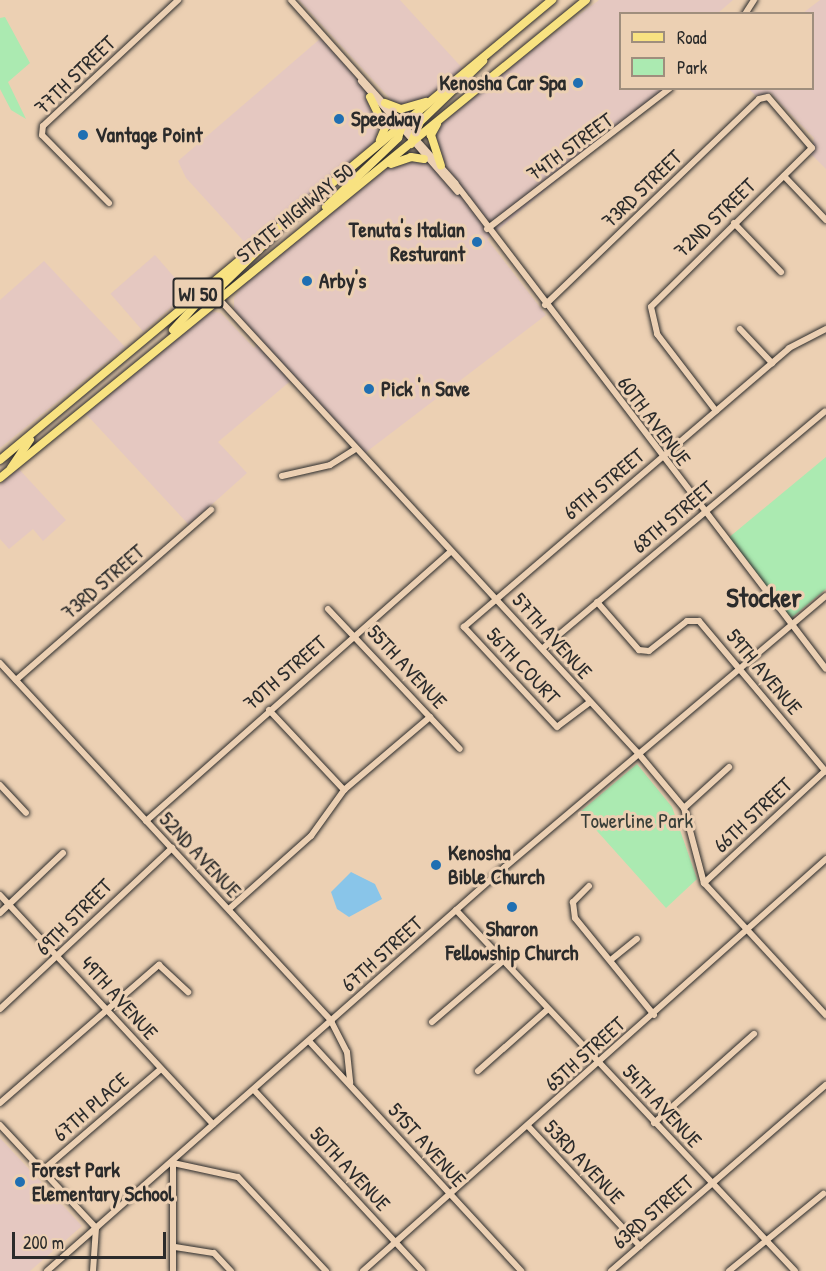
<!DOCTYPE html>
<html>
<head>
<meta charset="utf-8">
<style>
  body { margin:0 }
  #map { position:relative; width:826px; height:1271px; overflow:hidden; background:#ecd0b3; font-family:"Patrick Hand",sans-serif }
  div>[style] { position:absolute }
  .built>* { inset:0; background:#e5c8c1; transform-origin:0 0 }
  .green>* { inset:0; background:#abeab1 }
  .water>* { inset:0; background:#89c5e9 }
  .roads { filter:drop-shadow(0 0 2px #2b2b2b) drop-shadow(0 0 2px #2b2b2b) }
  .minor>* { height:6px; margin:-3px; padding:0 3px; transform-origin:3px; border-radius:3px; background:#ecd0b3 }
  .major>* { height:8px; margin:-4px; padding:0 4px; transform-origin:4px; border-radius:4px; background:#f8e281 }
  .dots>* { width:16px; height:16px; translate:-50% -50%; box-sizing:border-box; border:3px solid #ecd0b3; border-radius:50% }
  span { translate:-50% -50%; white-space:nowrap; text-align:center; line-height:1.15; -webkit-text-stroke:6px #ecd0b3; paint-order:stroke }
  .shield-label span { padding:2px 4px; background:#ecd0b3; border:2px solid; border-radius:4px; -webkit-text-stroke-width:0 }
  .shield-label { font-size:20px; color:#2b2b2b; font-weight:700 }
  .street-label { font-size:21px; color:#2b2b2b }
  .poi-label { font-size:21px; color:#2b2b2b; font-weight:700 }
  .right { translate:-100% -50%; text-align:right }
  .left { translate:0 -50%; text-align:left }
  .park-label { font-size:21px; color:#383e38 }
  .district-label { font-size:27px; color:#2b2b2b; font-weight:700 }
  .legend { position:absolute; left:619px; top:12px; width:195px; height:78px; box-sizing:border-box; background:#ecd0b3; border:2px solid #9f8e7d; margin:0; padding:8px 10px; list-style:none; font-size:18px; color:#2b2b2b }
  .legend li { display:flex; align-items:center; gap:12px; height:30px }
  .legend b { width:30px; border:2px solid #9f8e7d }
  .scale { position:absolute; left:12px; top:1232px; width:154px; height:27px; box-sizing:border-box; border:3px solid #2b2b2b; border-top:0; padding-left:8px; font-size:18px; line-height:21px; white-space:nowrap; color:#2b2b2b; -webkit-text-stroke:4px #ecd0b3; paint-order:stroke }
</style>
</head>
<body>
<div id="map">
  <div class="built">
    <i style="clip-path:polygon(299px 0,400px 0,465px 71px,430px 99px,397px 106px)"></i>
    <i style="clip-path:polygon(599px 0,733px 0,718px 13px,620px 14px,620px 88px,666px 89px,487px 239px,546px 315px,365px 453px,294px 378px,218px 442px,247px 473px,189px 525px,86px 414px,208px 311px,221px 313px,254px 348px,259px 342px,234px 311px,234px 298px,245px 283px,405px 153px,420px 151px,448px 184px,432px 146px,437px 121px)"></i>
    <i style="clip-path:polygon(820px 0,826px 0,826px 169px,811px 154px,814px 138px,784px 107px,771px 93px,756px 96px,749px 89px,812px 88px,812px 14px,803px 13px)"></i>
    <i style="clip-path:polygon(321px 38px,379px 103px,376px 141px,249px 247px,186px 178px,178px 161px)"></i>
    <i style="left:155px;top:255px;width:50px;height:59px;rotate:49deg"></i>
    <i style="clip-path:polygon(44px 261px,125px 347px,0 448px,0 300px)"></i>
    <i style="clip-path:polygon(18px 468px,66px 520px,43px 541px,33px 529px,9px 549px,0 539px,0 484px)"></i>
    <i style="clip-path:polygon(0 1138px,82px 1226px,30px 1271px,0 1271px)"></i>
  </div>
  <div class="green">
    <i style="clip-path:polygon(5px 17px,30px 63px,8px 82px,26px 119px,11px 110px,0 89px,0 18px)"></i>
    <i style="clip-path:polygon(826px 457px,826px 589px,789px 620px,727px 539px)"></i>
    <i style="clip-path:polygon(637px 764px,672px 807px,697px 879px,666px 908px,580px 812px)"></i>
  </div>
  <div class="water">
    <i style="clip-path:polygon(351px 872px,375px 884px,382px 899px,349px 917px,337px 909px,331px 892px)"></i>
  </div>
  <div class="roads">
    <div class="minor">
      <i style="left:291px;top:0;width:246px;rotate:48.1deg"></i>
      <i style="left:455px;top:183px;width:611px;rotate:52.64deg"></i>
      <i style="left:745px;top:14px;width:17px;rotate:-57deg"></i>
      <i style="left:361px;top:81px;width:147px;rotate:48.9deg"></i>
      <i style="left:784px;top:176px;width:61px;rotate:46.3deg"></i>
      <i style="left:109px;top:203px;width:95px;rotate:-134.6deg"></i>
      <i style="left:42px;top:135px;width:9px;rotate:-84deg"></i>
      <i style="left:43px;top:126px;width:185px;rotate:-43deg"></i>
      <i style="left:734px;top:223px;width:68px;rotate:46.2deg"></i>
      <i style="left:487px;top:229px;width:231px;rotate:-37.6deg"></i>
      <i style="left:219px;top:299px;width:618px;rotate:47.3deg"></i>
      <i style="left:638px;top:753px;width:72px;rotate:50.1deg"></i>
      <i style="left:684px;top:808px;width:78px;rotate:75.1deg"></i>
      <i style="left:704px;top:883px;width:180px;rotate:47.3deg"></i>
      <i style="left:545px;top:305px;width:297px;rotate:-43.9deg"></i>
      <i style="left:759px;top:99px;width:9px;rotate:-13deg"></i>
      <i style="left:768px;top:97px;width:67px;rotate:49.2deg"></i>
      <i style="left:812px;top:148px;width:226px;rotate:135.4deg"></i>
      <i style="left:651px;top:307px;width:28px;rotate:77deg"></i>
      <i style="left:657px;top:334px;width:97px;rotate:52.5deg"></i>
      <i style="left:740px;top:329px;width:47px;rotate:46.7deg"></i>
      <i style="left:282px;top:476px;width:49px;rotate:-12.9deg"></i>
      <i style="left:330px;top:465px;width:28px;rotate:-32deg"></i>
      <i style="left:597px;top:602px;width:64px;rotate:48.8deg"></i>
      <i style="left:639px;top:650px;width:10px;rotate:6deg"></i>
      <i style="left:649px;top:651px;width:48px;rotate:-38.3deg"></i>
      <i style="left:687px;top:621px;width:12px"></i>
      <i style="left:699px;top:621px;width:197px;rotate:49.9deg"></i>
      <i style="left:328px;top:609px;width:192px;rotate:46.7deg"></i>
      <i style="left:543px;top:648px;width:368px;rotate:-40deg"></i>
      <i style="left:0;top:663px;width:488px;rotate:47.2deg"></i>
      <i style="left:331px;top:1021px;width:35px;rotate:63deg"></i>
      <i style="left:347px;top:1052px;width:31px;rotate:84deg"></i>
      <i style="left:16px;top:680px;width:259px;rotate:-41.1deg"></i>
      <i style="left:590px;top:702px;width:41px;rotate:142.9deg"></i>
      <i style="left:557px;top:727px;width:137px;rotate:-132.9deg"></i>
      <i style="left:464px;top:627px;width:428px;rotate:-40.6deg"></i>
      <i style="left:789px;top:348px;width:42px;rotate:-27.2deg"></i>
      <i style="left:269px;top:710px;width:110px;rotate:46.8deg"></i>
      <i style="left:0;top:785px;width:38px;rotate:47deg"></i>
      <i style="left:684px;top:808px;width:61px;rotate:-42.3deg"></i>
      <i style="left:146px;top:821px;width:405px;rotate:-41.5deg"></i>
      <i style="left:704px;top:883px;width:165px;rotate:-42.8deg"></i>
      <i style="left:589px;top:886px;width:23px;rotate:135deg"></i>
      <i style="left:573px;top:902px;width:16px;rotate:83deg"></i>
      <i style="left:575px;top:918px;width:125px;rotate:50.8deg"></i>
      <i style="left:0;top:895px;width:313px;rotate:47.1deg"></i>
      <i style="left:229px;top:909px;width:110px;rotate:-41.7deg"></i>
      <i style="left:311px;top:836px;width:57px;rotate:-54.3deg"></i>
      <i style="left:344px;top:790px;width:113px;rotate:-40.3deg"></i>
      <i style="left:456px;top:910px;width:495px;rotate:46.8deg"></i>
      <i style="left:0;top:913px;width:87px;rotate:-43.6deg"></i>
      <i style="left:612px;top:959px;width:32px;rotate:-39deg"></i>
      <i style="left:0;top:1009px;width:236px;rotate:-43.1deg"></i>
      <i style="left:432px;top:1022px;width:94px;rotate:-40.7deg"></i>
      <i style="left:309px;top:1041px;width:313px;rotate:47.3deg"></i>
      <i style="left:478px;top:1071px;width:92px;rotate:-41.5deg"></i>
      <i style="left:254px;top:1090px;width:247px;rotate:47.1deg"></i>
      <i style="left:0;top:1103px;width:211px;rotate:-41deg"></i>
      <i style="left:159px;top:965px;width:40px;rotate:43deg"></i>
      <i style="left:654px;top:1123px;width:134px;rotate:-41.7deg"></i>
      <i style="left:0;top:1125px;width:141px;rotate:47deg"></i>
      <i style="left:96px;top:1228px;width:43px;rotate:94deg"></i>
      <i style="left:528px;top:1126px;width:164px;rotate:47deg"></i>
      <i style="left:43px;top:1170px;width:155px;rotate:-40.6deg"></i>
      <i style="left:175px;top:1247px;width:39px;rotate:9deg"></i>
      <i style="left:214px;top:1253px;width:25px;rotate:47deg"></i>
      <i style="left:47px;top:1271px;width:611px;rotate:-41.42deg"></i>
      <i style="left:505px;top:867px;width:420px;rotate:-40.2deg"></i>
      <i style="left:173px;top:1271px;width:108px;rotate:-90deg"></i>
      <i style="left:173px;top:1163px;width:66px;rotate:12.2deg"></i>
      <i style="left:238px;top:1177px;width:129px;rotate:46.9deg"></i>
      <i style="left:363px;top:1271px;width:620px;rotate:-41.66deg"></i>
      <i style="left:611px;top:1271px;width:284px;rotate:-40.9deg"></i>
      <i style="left:729px;top:1271px;width:122px;rotate:-39.3deg"></i>
    </div>
    <div class="major">
      <i style="left:370px;top:97px;width:34px;rotate:64deg"></i>
      <i style="left:385px;top:128px;width:13px;rotate:113deg"></i>
      <i style="left:385px;top:103px;width:17px;rotate:21deg"></i>
      <i style="left:401px;top:109px;width:26px;rotate:-16deg"></i>
      <i style="left:437px;top:124px;width:13px;rotate:119deg"></i>
      <i style="left:431px;top:135px;width:32px;rotate:72deg"></i>
      <i style="left:411px;top:144px;width:24px;rotate:-68deg"></i>
      <i style="left:420px;top:122px;width:88px;rotate:-44.1deg"></i>
      <i style="left:391px;top:164px;width:21px;rotate:-19deg"></i>
      <i style="left:411px;top:157px;width:13px;rotate:9deg"></i>
      <i style="left:326px;top:207px;width:100px;rotate:-43.8deg"></i>
      <i style="left:398px;top:138px;width:16px;rotate:-72deg"></i>
      <i style="left:219px;top:299px;width:13px;rotate:-81deg"></i>
      <i style="left:221px;top:286px;width:74px;rotate:-43.9deg"></i>
      <i style="left:173px;top:330px;width:43px;rotate:-47.8deg"></i>
      <i style="left:202px;top:298px;width:9px;rotate:-90deg"></i>
      <i style="left:0;top:460px;width:719px;rotate:-39.81deg"></i>
      <i style="left:11px;top:468px;width:34px;rotate:-56deg"></i>
      <i style="left:0;top:478px;width:756px;rotate:-39.2deg"></i>
    </div>
  </div>
  <div class="dots">
    <i style="left:578px;top:83px;background:#1f6fb2"></i>
    <i style="left:339px;top:119px;background:#1f6fb2"></i>
    <i style="left:83px;top:135px;background:#1f6fb2"></i>
    <i style="left:477px;top:242px;background:#1f6fb2"></i>
    <i style="left:307px;top:281px;background:#1f6fb2"></i>
    <i style="left:369px;top:389px;background:#1f6fb2"></i>
    <i style="left:436px;top:865px;background:#1f6fb2"></i>
    <i style="left:512px;top:907px;background:#1f6fb2"></i>
    <i style="left:20px;top:1182px;background:#1f6fb2"></i>
  </div>
  <div class="shield-label">
    <span style="left:198px;top:293px">WI 50</span>
  </div>
  <div class="street-label">
    <span style="left:75px;top:75px;rotate:-44deg">77TH STREET</span>
    <span style="left:570px;top:147px;rotate:-36deg">74TH STREET</span>
    <span style="left:642px;top:189px;rotate:-44deg">73RD STREET</span>
    <span style="left:295px;top:213px;rotate:-39deg">STATE HIGHWAY 50</span>
    <span style="left:715px;top:218px;rotate:-44deg">72ND STREET</span>
    <span style="left:654px;top:421px;rotate:53deg">60TH AVENUE</span>
    <span style="left:604px;top:484px;rotate:-40deg">69TH STREET</span>
    <span style="left:673px;top:517px;rotate:-40deg">68TH STREET</span>
    <span style="left:103px;top:582px;rotate:-41deg">73RD STREET</span>
    <span style="left:552px;top:636px;rotate:48deg">57TH AVENUE</span>
    <span style="left:523px;top:666px;rotate:47deg">56TH COURT</span>
    <span style="left:407px;top:667px;rotate:47deg">55TH AVENUE</span>
    <span style="left:764px;top:672px;rotate:50deg">59TH AVENUE</span>
    <span style="left:285px;top:673px;rotate:-41deg">70TH STREET</span>
    <span style="left:753px;top:815px;rotate:-43deg">66TH STREET</span>
    <span style="left:200px;top:855px;rotate:47deg">52ND AVENUE</span>
    <span style="left:74px;top:917px;rotate:-45deg">69TH STREET</span>
    <span style="left:382px;top:954px;rotate:-42deg">67TH STREET</span>
    <span style="left:119px;top:998px;rotate:48deg">49TH AVENUE</span>
    <span style="left:585px;top:1054px;rotate:-42deg">65TH STREET</span>
    <span style="left:662px;top:1106px;rotate:47deg">54TH AVENUE</span>
    <span style="left:91px;top:1107px;rotate:-41deg">67TH PLACE</span>
    <span style="left:427px;top:1145px;rotate:48deg">51ST AVENUE</span>
    <span style="left:584px;top:1162px;rotate:47deg">53RD AVENUE</span>
    <span style="left:350px;top:1169px;rotate:47deg">50TH AVENUE</span>
    <span style="left:653px;top:1212px;rotate:-41deg">63RD STREET</span>
  </div>
  <div class="poi-label">
    <span class="right" style="left:566px;top:83px">Kenosha Car Spa</span>
    <span class="left" style="left:351px;top:119px">Speedway</span>
    <span class="left" style="left:95px;top:135px">Vantage Point</span>
    <span class="right" style="left:465px;top:242px">Tenuta's Italian<br>Resturant</span>
    <span class="left" style="left:319px;top:281px">Arby's</span>
    <span class="left" style="left:381px;top:389px">Pick 'n Save</span>
    <span class="left" style="left:448px;top:865px">Kenosha<br>Bible Church</span>
    <span style="left:512px;top:941px">Sharon<br>Fellowship Church</span>
    <span class="left" style="left:32px;top:1182px">Forest Park<br>Elementary School</span>
  </div>
  <div class="park-label">
    <span style="left:637px;top:821px">Towerline Park</span>
  </div>
  <div class="district-label">
    <span style="left:764px;top:598px">Stocker</span>
  </div>
  <ul class="legend">
  <li><b style="height:8px;background:#f8e281"></b>Road</li>
  <li><b style="height:16px;background:#abeab1"></b>Park</li>
  </ul>
  <div class="scale">200 m</div>
</div>
</body>
</html>
